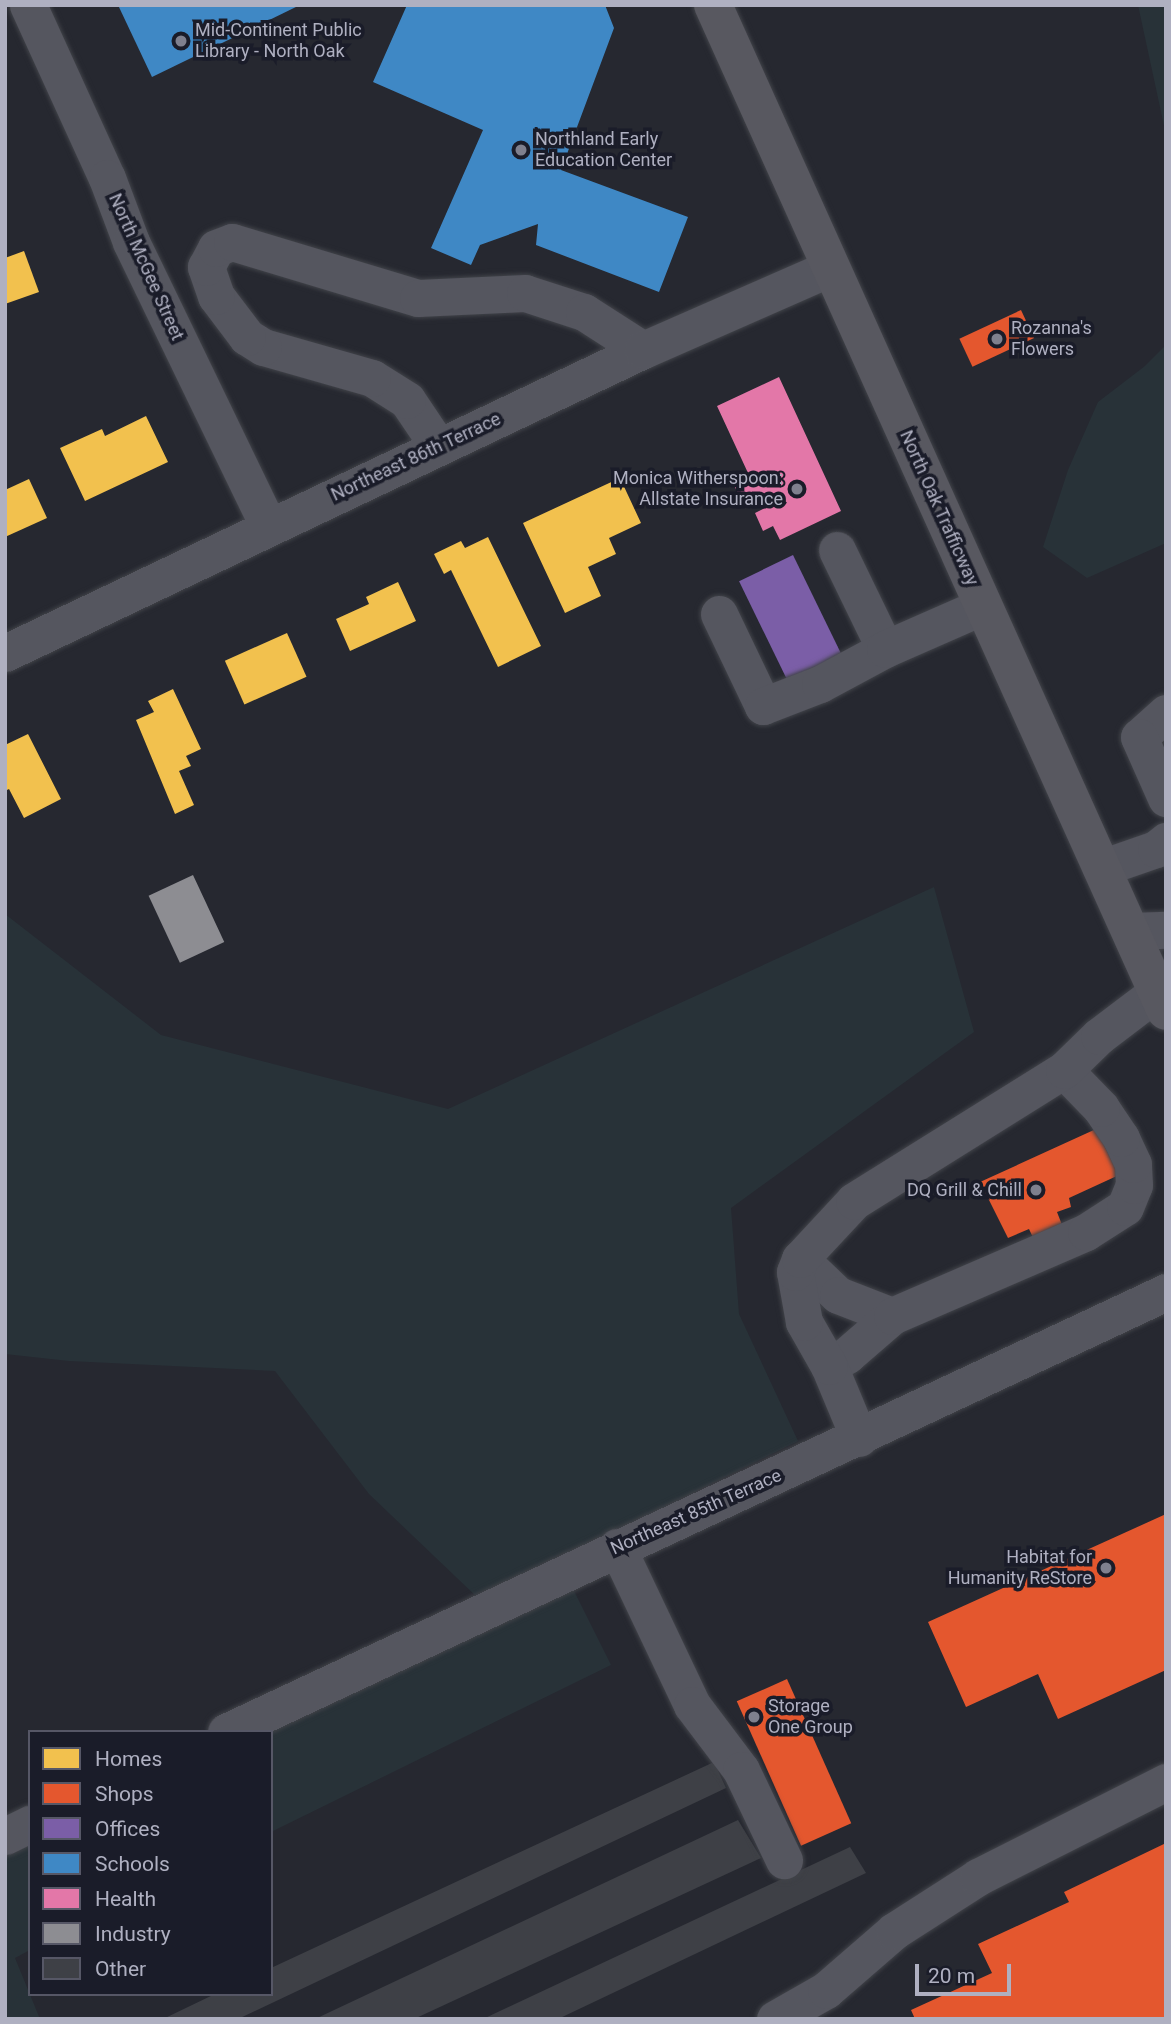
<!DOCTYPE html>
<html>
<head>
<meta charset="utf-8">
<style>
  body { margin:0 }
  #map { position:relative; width:1171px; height:2024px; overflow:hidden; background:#262830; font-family:Roboto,sans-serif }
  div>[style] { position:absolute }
  .green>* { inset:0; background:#283238 }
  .homes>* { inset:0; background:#f2c14e; transform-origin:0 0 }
  .shops>* { inset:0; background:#e4572e; transform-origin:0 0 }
  .offices>* { inset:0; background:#7b5ea7; transform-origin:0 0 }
  .schools>* { inset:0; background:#3f88c5 }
  .health>* { inset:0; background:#e377a8 }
  .industry>* { inset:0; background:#8d8d92; transform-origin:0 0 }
  .building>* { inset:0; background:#3e4046 }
  .roads { filter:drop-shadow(0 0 2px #414349) drop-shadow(0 0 2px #414349) }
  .minor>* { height:37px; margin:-18.5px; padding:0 18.5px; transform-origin:18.5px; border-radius:18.5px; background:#55565f }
  .major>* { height:38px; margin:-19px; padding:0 19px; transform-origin:19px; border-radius:19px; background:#585860 }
  .dots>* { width:19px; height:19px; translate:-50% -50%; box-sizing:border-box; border:4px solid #1a1c29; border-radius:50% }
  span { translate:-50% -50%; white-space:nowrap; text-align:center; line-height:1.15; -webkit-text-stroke:7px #1a1c29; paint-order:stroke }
  .poi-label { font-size:18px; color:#afb0c1 }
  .left { translate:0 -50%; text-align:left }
  .right { translate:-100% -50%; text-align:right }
  .street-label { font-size:18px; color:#afb0c1 }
  .frame { position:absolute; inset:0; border:7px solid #afb0c1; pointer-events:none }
  .legend { position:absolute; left:28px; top:1730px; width:245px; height:266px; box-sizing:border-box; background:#1a1c29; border:2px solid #565766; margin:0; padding:9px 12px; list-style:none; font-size:21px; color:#afb0c1 }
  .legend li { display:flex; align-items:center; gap:14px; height:35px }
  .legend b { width:35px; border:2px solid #565766 }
  .scale { position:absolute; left:915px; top:1964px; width:96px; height:32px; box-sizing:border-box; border:4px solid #afb0c1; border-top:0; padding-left:9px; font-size:21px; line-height:24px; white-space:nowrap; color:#afb0c1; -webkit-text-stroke:5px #1a1c29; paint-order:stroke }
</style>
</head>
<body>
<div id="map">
  <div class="green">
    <i style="clip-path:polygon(1138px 5px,1166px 5px,1166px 135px)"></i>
    <i style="clip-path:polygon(1166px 345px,1166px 543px,1087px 578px,1043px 547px,1068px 470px,1098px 402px,1145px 366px)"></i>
    <i style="clip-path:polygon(934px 887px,974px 1032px,731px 1208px,739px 1314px,798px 1441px,479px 1599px,369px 1494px,275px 1371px,69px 1361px,5px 1354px,5px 914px,161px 1035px,448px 1109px)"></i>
    <i style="clip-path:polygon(565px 1573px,611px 1665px,271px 1832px,271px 1732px,228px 1732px)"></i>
    <i style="clip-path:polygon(30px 1825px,30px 1950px,15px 1958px,40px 2019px,5px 2019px,5px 1836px)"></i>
  </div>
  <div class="homes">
    <i style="clip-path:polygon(24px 251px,39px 292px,5px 304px,5px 258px)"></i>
    <i style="clip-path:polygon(146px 416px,168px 462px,85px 501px,60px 448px,102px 429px,105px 436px)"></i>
    <i style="clip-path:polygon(620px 478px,641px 523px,609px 538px,616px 554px,588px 567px,601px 596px,565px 613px,523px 523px)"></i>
    <i style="clip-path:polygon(29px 479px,47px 518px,5px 537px,5px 490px)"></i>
    <i style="clip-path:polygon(488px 537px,541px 646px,498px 667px,451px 570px,444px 574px,434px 554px,461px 541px,465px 548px)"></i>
    <i style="clip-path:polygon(398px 582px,416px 621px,350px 651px,336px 619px,369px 604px,366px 597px)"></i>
    <i style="left:287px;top:633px;width:48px;height:68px;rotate:66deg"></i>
    <i style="clip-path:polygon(173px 689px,201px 749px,186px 756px,191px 766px,179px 771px,194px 805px,175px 814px,136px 720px,154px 712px,148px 701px)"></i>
    <i style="clip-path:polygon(28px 734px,61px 799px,24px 818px,9px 789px,5px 791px,5px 745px)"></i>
  </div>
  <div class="shops">
    <i style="left:1021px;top:310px;width:31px;height:68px;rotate:65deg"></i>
    <i style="clip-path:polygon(1096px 1129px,1119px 1175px,1069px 1198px,1071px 1207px,1057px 1212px,1064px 1230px,1037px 1246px,1029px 1229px,1008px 1238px,980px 1182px)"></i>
    <i style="clip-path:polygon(1166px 1514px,1166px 1670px,1058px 1719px,1038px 1674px,966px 1707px,928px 1622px)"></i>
    <i style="left:787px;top:1679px;width:158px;height:55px;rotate:66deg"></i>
    <i style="clip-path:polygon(1166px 1843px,1166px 2019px,915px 2019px,911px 2010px,992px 1973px,978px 1944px,1069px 1902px,1064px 1892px)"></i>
  </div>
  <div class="offices">
    <i style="left:793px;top:555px;width:114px;height:60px;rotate:64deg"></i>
  </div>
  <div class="schools">
    <i style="clip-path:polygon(118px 5px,300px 5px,152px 77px)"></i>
    <i style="clip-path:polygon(407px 5px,605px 5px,614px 28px,561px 170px,688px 217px,659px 292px,536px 245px,538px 224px,480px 245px,471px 265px,431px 248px,483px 130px,373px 82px)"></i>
  </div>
  <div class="health">
    <i style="clip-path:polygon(779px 377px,841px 511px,780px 540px,773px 526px,763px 531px,755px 513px,765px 508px,758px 494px,742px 502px,732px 481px,748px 473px,717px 406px)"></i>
  </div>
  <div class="industry">
    <i style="left:193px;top:875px;width:74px;height:49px;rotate:65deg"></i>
  </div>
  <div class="building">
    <i style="clip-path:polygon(714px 1762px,726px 1788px,238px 2019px,163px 2019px,215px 1994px,271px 1994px,271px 1968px)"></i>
    <i style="clip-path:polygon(738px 1820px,761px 1858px,414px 2019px,315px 2019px)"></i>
    <i style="clip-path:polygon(850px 1847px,866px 1873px,558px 2019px,483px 2019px)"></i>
  </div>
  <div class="roads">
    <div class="minor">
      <i style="left:28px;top:5px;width:190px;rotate:65.5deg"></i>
      <i style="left:107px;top:178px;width:68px;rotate:69.4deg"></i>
      <i style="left:131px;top:242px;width:315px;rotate:64.2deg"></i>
      <i style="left:438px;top:446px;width:55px;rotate:-124deg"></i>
      <i style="left:407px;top:400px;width:41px;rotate:-147.8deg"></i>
      <i style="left:372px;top:378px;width:113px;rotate:-164.1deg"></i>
      <i style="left:263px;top:347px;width:19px;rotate:-148deg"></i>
      <i style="left:247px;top:337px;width:51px;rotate:-127.1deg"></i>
      <i style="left:216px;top:296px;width:31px;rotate:-109deg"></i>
      <i style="left:206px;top:267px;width:21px;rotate:-62deg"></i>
      <i style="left:216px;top:248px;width:17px;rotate:-21deg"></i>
      <i style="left:232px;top:242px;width:194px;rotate:16.8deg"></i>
      <i style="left:418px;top:298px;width:107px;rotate:-2.7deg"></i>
      <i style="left:525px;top:293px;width:62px;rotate:17.9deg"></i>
      <i style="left:584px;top:312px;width:70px;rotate:32.8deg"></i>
      <i style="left:837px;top:550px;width:110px;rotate:64.1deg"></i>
      <i style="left:719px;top:614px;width:102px;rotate:64.4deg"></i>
      <i style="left:763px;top:706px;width:61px;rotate:-21.1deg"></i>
      <i style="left:820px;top:684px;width:74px;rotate:-28.3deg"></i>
      <i style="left:885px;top:649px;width:107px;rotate:-23.7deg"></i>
      <i style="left:5px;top:653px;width:706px;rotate:-25.4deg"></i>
      <i style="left:643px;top:350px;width:204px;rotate:-23.7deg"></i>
      <i style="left:1166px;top:713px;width:36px;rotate:138deg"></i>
      <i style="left:1139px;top:737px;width:67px;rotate:66.1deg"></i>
      <i style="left:1101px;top:868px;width:58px;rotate:-19.1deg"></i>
      <i style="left:1156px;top:849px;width:13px;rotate:-39deg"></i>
      <i style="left:1130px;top:931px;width:36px;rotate:-2deg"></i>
      <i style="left:800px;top:1259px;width:52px;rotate:43.5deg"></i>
      <i style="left:838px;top:1295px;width:58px;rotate:21.3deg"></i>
      <i style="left:829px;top:1366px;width:21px;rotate:-31deg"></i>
      <i style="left:847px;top:1355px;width:60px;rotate:-40.9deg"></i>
      <i style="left:892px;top:1316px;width:211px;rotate:-23.4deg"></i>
      <i style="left:1086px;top:1232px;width:46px;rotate:-32.7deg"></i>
      <i style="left:1125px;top:1207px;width:24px;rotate:-68deg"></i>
      <i style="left:1134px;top:1185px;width:21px;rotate:-93deg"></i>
      <i style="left:1133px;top:1164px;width:29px;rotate:-115deg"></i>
      <i style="left:1121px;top:1138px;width:36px;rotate:-124deg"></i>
      <i style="left:1101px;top:1108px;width:53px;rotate:-134.2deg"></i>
      <i style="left:859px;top:1438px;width:78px;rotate:-112.6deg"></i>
      <i style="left:829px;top:1366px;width:51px;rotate:-119.6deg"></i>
      <i style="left:804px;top:1322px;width:51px;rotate:-100.2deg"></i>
      <i style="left:795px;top:1272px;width:14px;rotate:-69deg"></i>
      <i style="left:800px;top:1259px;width:79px;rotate:-47deg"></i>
      <i style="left:854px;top:1201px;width:248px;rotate:-32deg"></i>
      <i style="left:1064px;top:1070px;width:49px;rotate:-44.2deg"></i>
      <i style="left:1099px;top:1036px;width:73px;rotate:-37.2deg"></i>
      <i style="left:617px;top:1547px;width:175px;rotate:64.6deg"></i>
      <i style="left:692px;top:1705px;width:81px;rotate:53deg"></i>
      <i style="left:741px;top:1770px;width:100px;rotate:64.5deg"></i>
      <i style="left:226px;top:1732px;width:1038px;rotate:-25.08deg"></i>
      <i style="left:5px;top:1836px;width:28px;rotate:-26deg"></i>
      <i style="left:775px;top:2019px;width:59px;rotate:-29.6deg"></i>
      <i style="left:826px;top:1990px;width:90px;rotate:-40.9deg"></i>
      <i style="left:894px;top:1931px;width:100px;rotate:-32.7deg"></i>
      <i style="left:978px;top:1877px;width:211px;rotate:-26.8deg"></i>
    </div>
    <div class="major">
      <i style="left:713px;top:5px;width:1103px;rotate:65.76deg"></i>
    </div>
  </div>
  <div class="dots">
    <i style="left:181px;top:41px;background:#7f808e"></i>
    <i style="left:521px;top:150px;background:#7f808e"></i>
    <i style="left:997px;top:339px;background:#7f808e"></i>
    <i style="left:797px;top:489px;background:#7f808e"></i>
    <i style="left:1036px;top:1190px;background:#7f808e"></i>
    <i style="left:1106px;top:1568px;background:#7f808e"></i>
    <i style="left:754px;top:1717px;background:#7f808e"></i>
  </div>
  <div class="poi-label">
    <span class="left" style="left:195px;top:41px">Mid-Continent Public<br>Library - North Oak</span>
    <span class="left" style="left:535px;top:150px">Northland Early<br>Education Center</span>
    <span class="left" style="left:1011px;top:339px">Rozanna's<br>Flowers</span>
    <span class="right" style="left:783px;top:489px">Monica Witherspoon:<br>Allstate Insurance</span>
    <span class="right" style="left:1022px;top:1190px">DQ Grill &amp; Chill</span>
    <span class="right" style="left:1092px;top:1568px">Habitat for<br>Humanity ReStore</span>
    <span class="left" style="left:768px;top:1717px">Storage<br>One Group</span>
  </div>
  <div class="street-label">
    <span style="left:146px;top:267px;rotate:66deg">North McGee Street</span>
    <span style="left:416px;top:457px;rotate:-25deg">Northeast 86th Terrace</span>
    <span style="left:939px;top:508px;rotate:66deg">North Oak Trafficway</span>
    <span style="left:696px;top:1512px;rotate:-24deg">Northeast 85th Terrace</span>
  </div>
  <div class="frame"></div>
  <ul class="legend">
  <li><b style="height:19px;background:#f2c14e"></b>Homes</li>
  <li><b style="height:19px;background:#e4572e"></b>Shops</li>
  <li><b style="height:19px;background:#7b5ea7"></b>Offices</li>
  <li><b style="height:19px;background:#3f88c5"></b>Schools</li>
  <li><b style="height:19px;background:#e377a8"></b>Health</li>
  <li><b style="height:19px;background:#8d8d92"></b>Industry</li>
  <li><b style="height:19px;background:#3e4046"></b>Other</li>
  </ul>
  <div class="scale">20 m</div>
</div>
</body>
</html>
